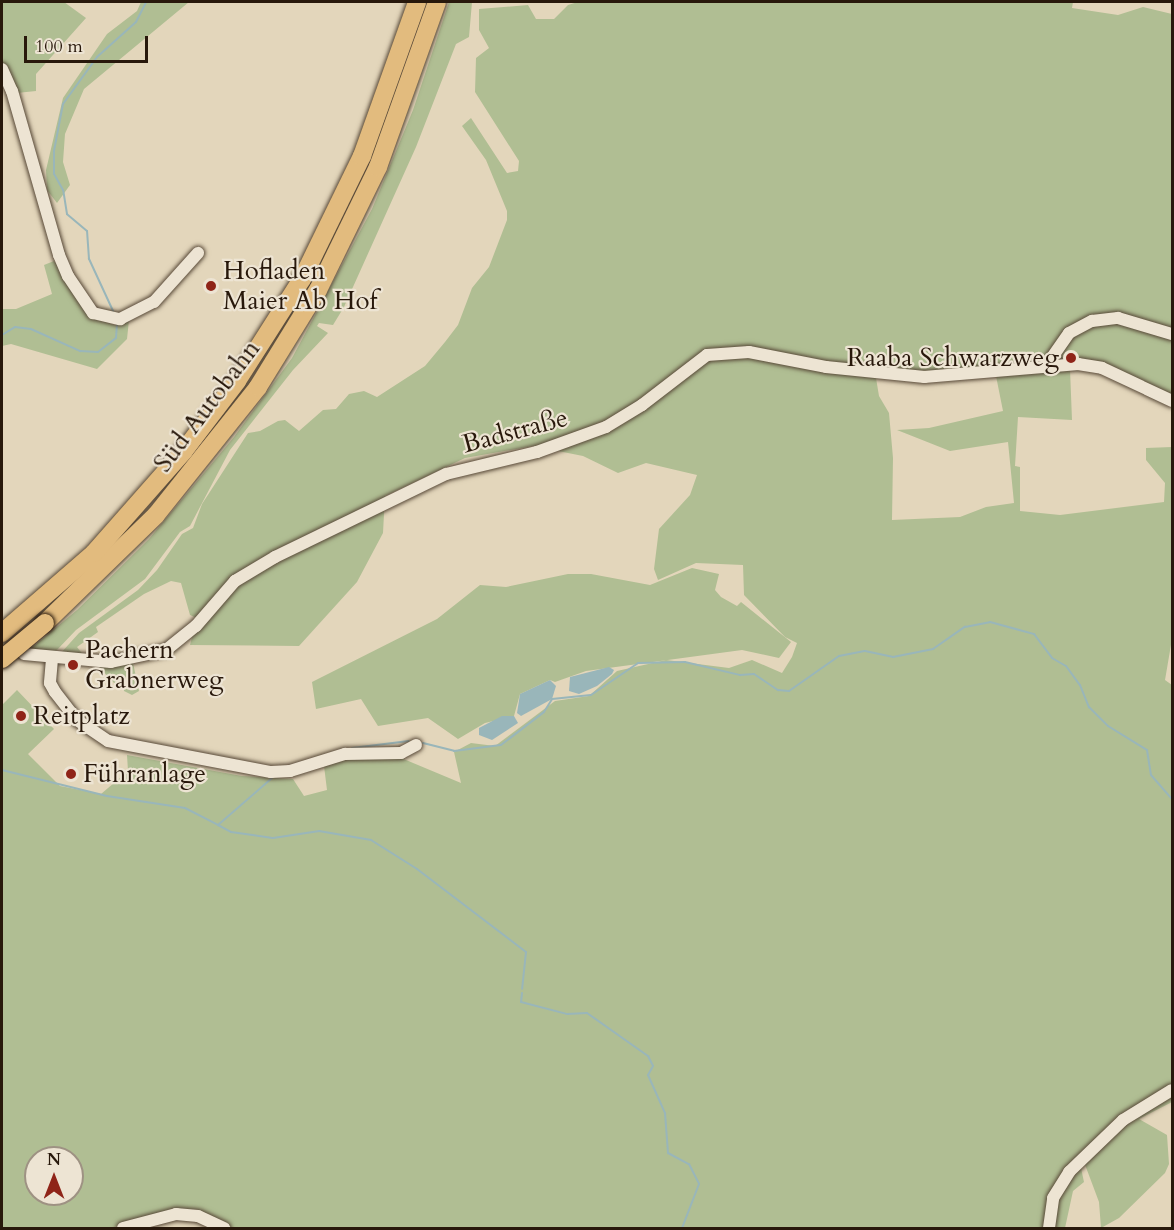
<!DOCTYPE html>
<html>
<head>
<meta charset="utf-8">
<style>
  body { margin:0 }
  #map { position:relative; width:1174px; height:1230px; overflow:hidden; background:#e3d6bb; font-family:Cardo,serif }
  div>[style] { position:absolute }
  .green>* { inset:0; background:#b0be93 }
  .water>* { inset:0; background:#99b6ba }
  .stream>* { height:2px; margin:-1px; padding:0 1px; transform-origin:1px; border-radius:1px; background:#99b6ba }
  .roads { filter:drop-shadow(0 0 2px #574837) drop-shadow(0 0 2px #574837) }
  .minor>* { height:12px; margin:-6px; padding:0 6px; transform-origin:6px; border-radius:6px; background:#ede4d3 }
  .highway>* { height:18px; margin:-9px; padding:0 9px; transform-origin:9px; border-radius:9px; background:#e2bb7e }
  .bridges { filter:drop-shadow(0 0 2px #28180b) drop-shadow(0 0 2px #28180b) }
  .highway-bridge>* { height:18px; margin:-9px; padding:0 9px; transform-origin:9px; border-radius:9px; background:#e2bb7e }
  .dots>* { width:16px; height:16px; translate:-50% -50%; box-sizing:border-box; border:3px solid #ede4d3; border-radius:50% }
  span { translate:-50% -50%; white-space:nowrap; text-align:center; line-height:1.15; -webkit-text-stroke:4.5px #ede4d3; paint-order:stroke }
  .poi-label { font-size:26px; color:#28180b }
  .left { translate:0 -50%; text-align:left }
  .right { translate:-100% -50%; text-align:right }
  .street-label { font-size:26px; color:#28180b }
  .frame { position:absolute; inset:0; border:3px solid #28180b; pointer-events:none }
  .north { position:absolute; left:24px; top:1146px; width:60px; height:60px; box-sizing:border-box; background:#ede4d3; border:2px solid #9e9283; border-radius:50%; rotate:0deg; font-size:16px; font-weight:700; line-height:24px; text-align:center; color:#28180b }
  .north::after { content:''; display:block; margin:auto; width:21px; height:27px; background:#8f2418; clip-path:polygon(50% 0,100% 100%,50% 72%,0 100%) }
  .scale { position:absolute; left:24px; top:36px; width:124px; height:27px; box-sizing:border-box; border:3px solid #28180b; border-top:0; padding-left:8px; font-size:18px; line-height:21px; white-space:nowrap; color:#28180b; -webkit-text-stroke:4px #ede4d3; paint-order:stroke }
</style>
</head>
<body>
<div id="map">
  <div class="green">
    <i style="clip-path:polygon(2px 2px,64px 2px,86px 18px,36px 74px,36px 91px,17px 93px,2px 61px)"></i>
    <i style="clip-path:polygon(141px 2px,189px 2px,84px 89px,65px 134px,63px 162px,70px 185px,57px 203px,47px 190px,46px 170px,63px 98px,107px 34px,137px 11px)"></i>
    <i style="clip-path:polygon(449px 2px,472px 2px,469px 37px,456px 44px,416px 147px,344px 307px,333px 325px,319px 323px,317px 326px,328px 333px,293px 370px,230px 450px,190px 526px,180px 532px,145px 579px,76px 630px,56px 651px,28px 651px,77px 610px,149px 539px,234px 437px,292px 358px,372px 209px,413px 110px)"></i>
    <i style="clip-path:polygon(evenodd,578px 2px,1073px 2px,1072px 8px,1118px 15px,1143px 7px,1172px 14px,1172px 332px,1092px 319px,1046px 361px,876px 378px,879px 396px,889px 413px,893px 458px,892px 520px,960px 517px,986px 507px,1014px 503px,1008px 442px,950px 451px,897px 430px,929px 428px,1003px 411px,996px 376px,1070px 369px,1072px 420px,1018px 417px,1015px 466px,1020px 467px,1020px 511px,1060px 515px,1164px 502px,1165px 483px,1146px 460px,1146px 448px,1172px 447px,1172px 639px,1165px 680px,1172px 685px,1172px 1086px,1067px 1170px,1046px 1228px,231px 1228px,218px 1219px,139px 1218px,112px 1228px,2px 1228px,2px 705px,17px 690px,54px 729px,28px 754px,60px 786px,101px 794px,128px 771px,127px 755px,242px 776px,293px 779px,304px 796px,327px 790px,324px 766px,338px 759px,394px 755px,461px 783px,454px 752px,471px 743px,495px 746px,555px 701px,589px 696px,617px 671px,666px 660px,729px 668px,752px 660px,782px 673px,792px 657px,797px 643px,785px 637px,744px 595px,743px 565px,696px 563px,658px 580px,654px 569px,659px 529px,690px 495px,697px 475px,646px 463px,618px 473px,583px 456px,533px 446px,465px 458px,385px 496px,383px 533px,357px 582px,299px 646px,190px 645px,197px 618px,190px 615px,181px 583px,171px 581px,144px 594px,96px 627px,98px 632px,77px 647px,84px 656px,60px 654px,79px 633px,138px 590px,157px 570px,182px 534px,193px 528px,202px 504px,248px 433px,260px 431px,278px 421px,285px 420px,299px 431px,323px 410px,336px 409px,349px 394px,364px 391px,377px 397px,425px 366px,445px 342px,458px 325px,472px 288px,489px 267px,507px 220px,507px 211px,486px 160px,462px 126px,471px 118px,507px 173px,518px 171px,519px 161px,475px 92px,476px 58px,489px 48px,479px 30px,479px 9px,528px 5px,536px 19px,554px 19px,568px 5px,578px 2px,36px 1158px,72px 1158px,72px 1194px,36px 1194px,36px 1158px)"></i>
    <i style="clip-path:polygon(54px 261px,100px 319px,114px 325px,129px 320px,127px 339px,97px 369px,11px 344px,2px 346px,2px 309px,16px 309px,52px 294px,44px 265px)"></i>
    <i style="clip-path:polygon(1107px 321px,1172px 338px,1172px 397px,1059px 360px,1071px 335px)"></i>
    <i style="clip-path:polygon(692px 568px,719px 574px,715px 590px,721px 597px,737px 606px,741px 602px,791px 642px,779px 658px,742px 650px,586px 671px,555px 682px,550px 680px,520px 694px,514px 716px,485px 723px,458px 739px,428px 718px,378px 726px,361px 699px,316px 709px,312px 682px,437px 619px,480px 585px,506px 587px,568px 574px,591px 574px,650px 585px)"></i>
    <i style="clip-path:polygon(133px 663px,139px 691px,132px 695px,124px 691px,123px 683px,114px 683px,99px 667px)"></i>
    <i style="clip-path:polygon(1172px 1094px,1172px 1102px,1139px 1119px,1167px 1135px,1169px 1164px,1165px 1173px,1119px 1218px,1101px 1228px,1099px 1202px,1084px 1162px,1126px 1123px)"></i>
    <i style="clip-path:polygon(1081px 1168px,1084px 1182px,1073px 1191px,1065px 1228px,1053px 1228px,1054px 1207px,1062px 1187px)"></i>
  </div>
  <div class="water">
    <i style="clip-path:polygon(609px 667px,614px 670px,612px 674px,597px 686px,579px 694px,569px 691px,570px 677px)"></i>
    <i style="clip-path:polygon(550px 680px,556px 686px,552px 699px,521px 716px,517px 713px,520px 694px)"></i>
    <i style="clip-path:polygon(502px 716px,514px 716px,518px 723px,492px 740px,479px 735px,479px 728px)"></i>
  </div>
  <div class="stream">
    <i style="left:114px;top:313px;width:60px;rotate:-114.8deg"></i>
    <i style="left:89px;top:259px;width:28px;rotate:-94deg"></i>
    <i style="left:87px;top:231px;width:26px;rotate:-140deg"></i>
    <i style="left:67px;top:214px;width:24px;rotate:-99deg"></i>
    <i style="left:63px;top:190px;width:18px;rotate:-119deg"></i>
    <i style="left:54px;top:174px;width:23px;rotate:-90deg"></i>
    <i style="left:54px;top:151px;width:48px;rotate:-79.2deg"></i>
    <i style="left:63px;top:104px;width:58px;rotate:-54.1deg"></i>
    <i style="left:97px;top:57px;width:52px;rotate:-41.9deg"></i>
    <i style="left:136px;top:22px;width:22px;rotate:-63deg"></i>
    <i style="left:2px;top:335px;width:15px;rotate:-32deg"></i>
    <i style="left:15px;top:327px;width:16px;rotate:7deg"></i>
    <i style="left:31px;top:329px;width:54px;rotate:24.2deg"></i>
    <i style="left:80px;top:351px;width:18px;rotate:3deg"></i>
    <i style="left:98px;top:352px;width:23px;rotate:-38deg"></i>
    <i style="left:116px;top:338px;width:14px;rotate:-86deg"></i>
    <i style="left:423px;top:743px;width:32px;rotate:14deg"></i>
    <i style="left:454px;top:751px;width:47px;rotate:-7.3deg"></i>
    <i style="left:501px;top:745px;width:54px;rotate:-37.5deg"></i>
    <i style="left:544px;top:712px;width:15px;rotate:-58deg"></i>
    <i style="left:552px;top:699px;width:39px;rotate:-6deg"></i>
    <i style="left:591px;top:695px;width:57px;rotate:-34.2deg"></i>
    <i style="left:638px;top:663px;width:47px;rotate:-1.2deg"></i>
    <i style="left:685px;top:662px;width:57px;rotate:13.3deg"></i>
    <i style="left:740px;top:675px;width:14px;rotate:-4deg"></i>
    <i style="left:754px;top:674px;width:29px;rotate:34deg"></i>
    <i style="left:778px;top:690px;width:11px;rotate:5deg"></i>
    <i style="left:789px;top:691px;width:61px;rotate:-35deg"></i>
    <i style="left:839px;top:656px;width:26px;rotate:-11deg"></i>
    <i style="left:865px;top:651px;width:29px;rotate:12deg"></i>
    <i style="left:893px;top:657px;width:41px;rotate:-11.3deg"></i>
    <i style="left:933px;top:649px;width:39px;rotate:-35deg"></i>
    <i style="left:965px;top:627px;width:25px;rotate:-11deg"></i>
    <i style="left:990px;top:622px;width:46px;rotate:15.3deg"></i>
    <i style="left:1034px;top:634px;width:30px;rotate:53deg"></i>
    <i style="left:1052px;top:658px;width:16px;rotate:30deg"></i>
    <i style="left:1066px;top:666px;width:24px;rotate:54deg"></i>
    <i style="left:1080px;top:685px;width:24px;rotate:68deg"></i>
    <i style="left:1089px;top:707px;width:27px;rotate:45deg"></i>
    <i style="left:1108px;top:726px;width:46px;rotate:31.6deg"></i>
    <i style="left:1147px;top:750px;width:25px;rotate:81deg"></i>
    <i style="left:1151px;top:775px;width:32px;rotate:49deg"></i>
    <i style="left:352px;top:748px;width:57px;rotate:-7deg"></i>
    <i style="left:2px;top:770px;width:108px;rotate:13.9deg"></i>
    <i style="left:107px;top:796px;width:79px;rotate:8.7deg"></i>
    <i style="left:185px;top:808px;width:37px;rotate:27deg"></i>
    <i style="left:218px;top:825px;width:72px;rotate:-41deg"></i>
    <i style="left:218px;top:825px;width:15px;rotate:28deg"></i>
    <i style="left:231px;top:832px;width:42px;rotate:8.1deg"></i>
    <i style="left:273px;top:838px;width:47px;rotate:-8.7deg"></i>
    <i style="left:319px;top:831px;width:53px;rotate:9.8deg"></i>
    <i style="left:371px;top:840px;width:54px;rotate:32.2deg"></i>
    <i style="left:417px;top:869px;width:137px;rotate:37.3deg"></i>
    <i style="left:526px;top:952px;width:37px;rotate:96deg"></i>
    <i style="left:522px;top:993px;width:9px;rotate:96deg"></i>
    <i style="left:521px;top:1002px;width:48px;rotate:14.6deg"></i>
    <i style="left:567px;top:1014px;width:20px;rotate:-3deg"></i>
    <i style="left:587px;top:1013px;width:75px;rotate:35.2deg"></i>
    <i style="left:648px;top:1056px;width:11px;rotate:63deg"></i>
    <i style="left:653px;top:1066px;width:10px;rotate:119deg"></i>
    <i style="left:648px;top:1075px;width:42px;rotate:65.9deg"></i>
    <i style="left:665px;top:1113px;width:40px;rotate:85.7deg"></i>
    <i style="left:668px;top:1153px;width:24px;rotate:28deg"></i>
    <i style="left:689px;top:1164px;width:22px;rotate:63deg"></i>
    <i style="left:699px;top:1184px;width:47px;rotate:111.1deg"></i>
  </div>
  <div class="roads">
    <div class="minor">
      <i style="left:2px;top:69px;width:24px;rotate:66deg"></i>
      <i style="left:12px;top:91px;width:171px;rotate:74deg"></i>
      <i style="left:59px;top:255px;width:23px;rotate:67deg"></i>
      <i style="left:68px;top:276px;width:45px;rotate:56deg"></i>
      <i style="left:93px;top:313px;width:28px;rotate:13deg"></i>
      <i style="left:120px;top:319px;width:38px;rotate:-27deg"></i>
      <i style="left:154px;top:302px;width:66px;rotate:-48.1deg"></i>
      <i style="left:1046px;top:366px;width:40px;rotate:-55.1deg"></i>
      <i style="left:1069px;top:333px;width:26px;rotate:-28deg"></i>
      <i style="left:1092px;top:321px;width:26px;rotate:-7deg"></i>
      <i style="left:1118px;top:318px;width:56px;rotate:16.5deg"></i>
      <i style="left:24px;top:654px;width:87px;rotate:5.3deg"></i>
      <i style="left:111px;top:662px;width:56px;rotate:-12.3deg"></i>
      <i style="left:166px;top:650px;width:38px;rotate:-39deg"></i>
      <i style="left:196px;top:626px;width:60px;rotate:-49.1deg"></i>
      <i style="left:235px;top:581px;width:47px;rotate:-31deg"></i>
      <i style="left:275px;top:557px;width:190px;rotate:-25.9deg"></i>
      <i style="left:446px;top:474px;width:94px;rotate:-13.6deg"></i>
      <i style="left:537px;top:452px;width:73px;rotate:-19.9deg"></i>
      <i style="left:606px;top:427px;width:42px;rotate:-31.4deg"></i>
      <i style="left:642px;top:405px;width:82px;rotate:-37.6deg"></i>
      <i style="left:707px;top:355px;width:42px;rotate:-4.1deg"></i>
      <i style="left:749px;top:352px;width:78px;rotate:11deg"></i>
      <i style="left:826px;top:367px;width:99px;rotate:5.8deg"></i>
      <i style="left:924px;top:377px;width:155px;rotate:-4.8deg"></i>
      <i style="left:1078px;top:364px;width:24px;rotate:9deg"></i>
      <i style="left:1102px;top:368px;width:77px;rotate:25.2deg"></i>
      <i style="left:52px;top:659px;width:24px;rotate:95deg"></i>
      <i style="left:50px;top:683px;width:10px;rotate:61deg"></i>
      <i style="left:55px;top:692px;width:36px;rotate:52deg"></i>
      <i style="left:77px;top:720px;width:37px;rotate:34deg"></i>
      <i style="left:108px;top:741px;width:166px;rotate:10.8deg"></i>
      <i style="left:271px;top:772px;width:19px;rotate:-3deg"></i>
      <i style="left:290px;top:771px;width:58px;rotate:-17.2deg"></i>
      <i style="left:345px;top:754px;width:56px;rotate:-1deg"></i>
      <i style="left:401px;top:753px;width:17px;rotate:-28deg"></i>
      <i style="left:123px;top:1228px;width:55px;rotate:-14.8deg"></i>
      <i style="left:176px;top:1214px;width:22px;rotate:5deg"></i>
      <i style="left:198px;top:1216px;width:29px;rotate:25deg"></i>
      <i style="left:1049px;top:1228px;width:30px;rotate:-82deg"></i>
      <i style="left:1053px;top:1198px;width:31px;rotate:-58deg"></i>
      <i style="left:1069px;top:1172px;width:75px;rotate:-43.9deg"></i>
      <i style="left:1123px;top:1120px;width:57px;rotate:-31.5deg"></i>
    </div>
    <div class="highway">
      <i style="left:45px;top:623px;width:155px;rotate:-44.2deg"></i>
      <i style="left:156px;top:515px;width:164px;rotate:-51.4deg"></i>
      <i style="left:258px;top:387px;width:114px;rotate:-58.3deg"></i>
      <i style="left:318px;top:290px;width:137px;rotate:-64deg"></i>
      <i style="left:378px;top:167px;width:175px;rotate:-70.3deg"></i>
      <i style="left:2px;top:633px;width:122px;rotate:-41deg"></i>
      <i style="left:94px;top:553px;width:135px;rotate:-48.6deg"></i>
      <i style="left:183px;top:452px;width:89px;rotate:-52.7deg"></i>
      <i style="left:237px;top:381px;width:121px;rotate:-57.5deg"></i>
      <i style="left:302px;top:279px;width:137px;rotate:-64deg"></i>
      <i style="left:362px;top:156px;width:164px;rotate:-70.3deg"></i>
    </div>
  </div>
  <div class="bridges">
    <div class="highway-bridge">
      <i style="left:2px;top:659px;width:56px;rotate:-39.9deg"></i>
    </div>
  </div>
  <div class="dots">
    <i style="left:211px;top:286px;background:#8f2418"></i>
    <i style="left:1071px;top:358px;background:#8f2418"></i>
    <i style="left:73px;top:665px;background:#8f2418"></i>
    <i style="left:21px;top:716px;background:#8f2418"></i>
    <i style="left:71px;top:774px;background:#8f2418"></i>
  </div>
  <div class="poi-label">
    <span class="left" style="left:223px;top:286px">Hofladen<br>Maier Ab Hof</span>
    <span class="right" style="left:1059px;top:358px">Raaba Schwarzweg</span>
    <span class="left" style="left:85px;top:665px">Pachern<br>Grabnerweg</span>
    <span class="left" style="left:33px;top:716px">Reitplatz</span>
    <span class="left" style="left:83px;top:774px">Führanlage</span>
  </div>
  <div class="street-label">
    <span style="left:207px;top:406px;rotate:-53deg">Süd Autobahn</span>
    <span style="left:515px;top:431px;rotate:-15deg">Badstraße</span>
  </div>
  <div class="frame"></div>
  <div class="north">N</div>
  <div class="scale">100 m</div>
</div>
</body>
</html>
